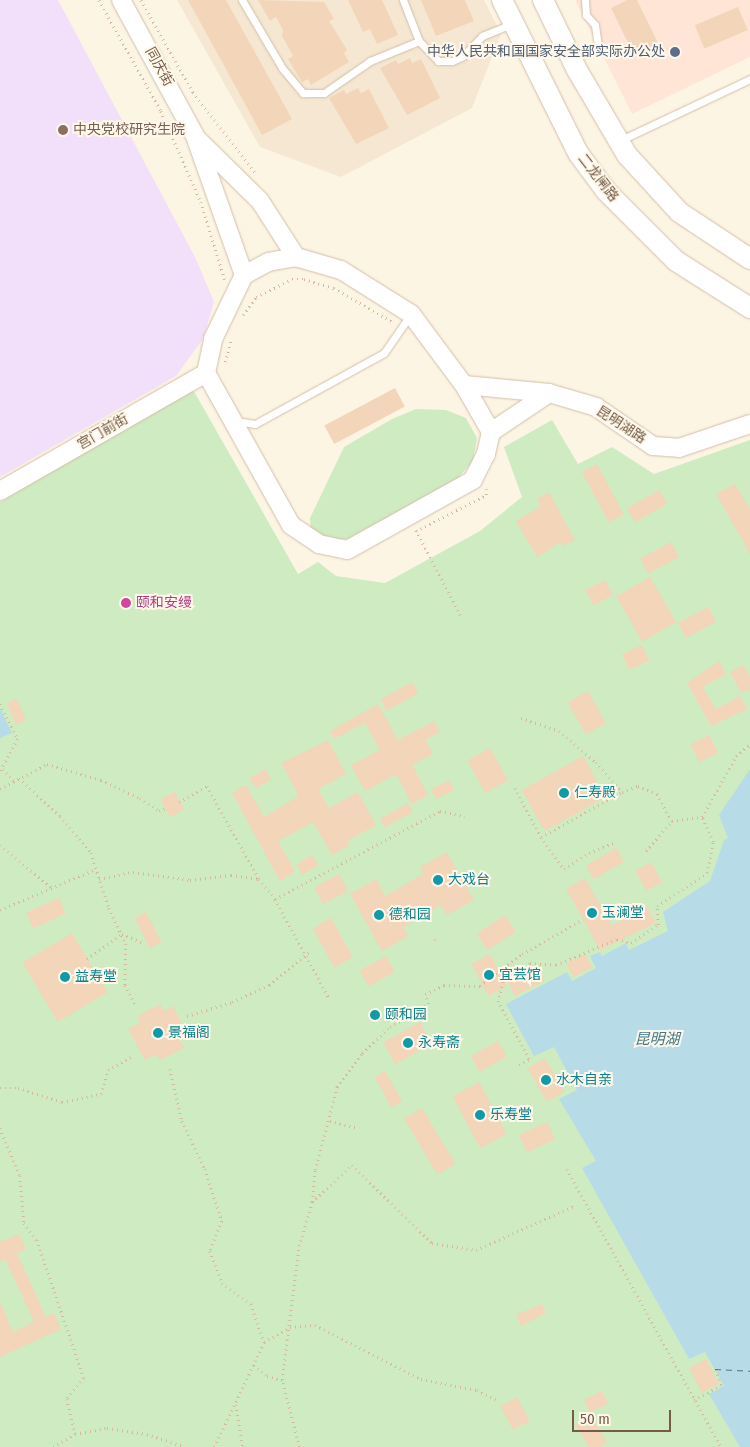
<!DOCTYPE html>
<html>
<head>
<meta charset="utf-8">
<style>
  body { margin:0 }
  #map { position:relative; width:750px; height:1447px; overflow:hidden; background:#fdf5e3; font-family:"Fira Sans Condensed","Noto Sans SC",sans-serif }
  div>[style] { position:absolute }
  .residential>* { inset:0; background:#f5e7d1 }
  .commercial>* { inset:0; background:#fee5d6 }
  .education>* { inset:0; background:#f2dff9 }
  .green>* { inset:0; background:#cfebc1 }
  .water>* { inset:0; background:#b7dce7 }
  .ferry>* { height:1px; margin-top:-0.5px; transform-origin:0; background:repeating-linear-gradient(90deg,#41798a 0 6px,transparent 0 11px) }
  .building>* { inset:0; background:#f3d5b9; transform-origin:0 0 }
  .path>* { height:2.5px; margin-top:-1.25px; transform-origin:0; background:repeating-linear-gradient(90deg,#d8b89d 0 1px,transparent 0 5px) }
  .roads { filter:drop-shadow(0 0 1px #d1bfac) drop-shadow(0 0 1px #d1bfac) }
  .service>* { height:7px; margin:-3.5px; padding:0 3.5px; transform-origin:3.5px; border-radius:3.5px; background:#fff }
  .tertiary>* { height:18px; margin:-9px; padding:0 9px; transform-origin:9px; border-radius:9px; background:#fff }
  .secondary>* { height:20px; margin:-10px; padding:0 10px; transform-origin:10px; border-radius:10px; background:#fff }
  .dots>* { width:14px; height:14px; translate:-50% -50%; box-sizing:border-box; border:2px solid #fff8ea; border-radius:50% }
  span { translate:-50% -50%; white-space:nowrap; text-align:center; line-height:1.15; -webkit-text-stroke:4px #fff8ea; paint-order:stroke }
  .service-label { font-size:14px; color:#4e5e75 }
  .right { translate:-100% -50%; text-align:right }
  .street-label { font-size:14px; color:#765c48 }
  .education-label { font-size:14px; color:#785e54 }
  .left { translate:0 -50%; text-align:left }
  .hotel-label { font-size:14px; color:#b23c85 }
  .culture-label { font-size:14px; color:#0d838f }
  .water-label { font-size:15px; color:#41798a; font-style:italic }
  .scale { position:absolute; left:572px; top:1410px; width:99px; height:22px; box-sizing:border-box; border:2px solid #765c48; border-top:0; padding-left:6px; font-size:15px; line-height:18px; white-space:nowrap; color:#765c48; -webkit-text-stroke:4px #fff8ea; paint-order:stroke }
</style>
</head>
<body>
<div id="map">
  <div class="residential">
    <i style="clip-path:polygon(177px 0,484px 0,501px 34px,472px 108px,341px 177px,260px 147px)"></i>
  </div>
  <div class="commercial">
    <i style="clip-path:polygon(575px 0,750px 0,750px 57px,632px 114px)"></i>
  </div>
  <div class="education">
    <i style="clip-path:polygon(0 0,58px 0,196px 259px,214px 302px,203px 339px,176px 376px,0 477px)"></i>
  </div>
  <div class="green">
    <i style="clip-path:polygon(192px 388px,298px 574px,318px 562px,336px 576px,385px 583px,480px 531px,522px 497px,504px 447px,552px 420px,578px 464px,612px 447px,654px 474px,750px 440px,750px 1447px,0 1447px,0 502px)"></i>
    <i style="clip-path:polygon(416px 409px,446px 410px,466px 418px,477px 438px,473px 461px,458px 478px,348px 539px,331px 539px,311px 531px,310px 518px,344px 447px,392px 419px)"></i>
  </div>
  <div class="water">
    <i style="clip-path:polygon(0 708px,12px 733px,0 738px)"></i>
    <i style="clip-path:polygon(750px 769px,750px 1447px,740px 1447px,709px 1394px,724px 1386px,705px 1352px,689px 1359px,582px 1168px,596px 1161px,559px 1099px,577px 1090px,554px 1047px,534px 1056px,506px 1004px,567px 972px,572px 981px,596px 968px,590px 956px,600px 952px,602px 956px,626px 943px,629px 950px,668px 931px,663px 912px,710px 881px,724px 840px,728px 838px,719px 815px)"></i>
  </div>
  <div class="ferry">
    <i style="left:715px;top:1369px;width:35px;rotate:3deg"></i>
  </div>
  <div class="building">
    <i style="clip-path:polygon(188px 0,226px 0,292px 119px,262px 135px)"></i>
    <i style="clip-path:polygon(258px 0,324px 2px,334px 19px,329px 21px,347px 50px,344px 53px,349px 62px,311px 85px,308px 79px,302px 82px,288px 59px,293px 56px,282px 36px,283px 30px,276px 17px,270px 21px)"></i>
    <i style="clip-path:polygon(348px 0,382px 0,398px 35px,377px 44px,370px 29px,363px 32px)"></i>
    <i style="clip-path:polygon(421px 0,465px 0,474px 21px,436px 36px)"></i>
    <i style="clip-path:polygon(627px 0,637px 0,658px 43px,634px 55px,611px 8px)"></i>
    <i style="left:738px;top:7px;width:25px;height:47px;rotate:67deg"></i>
    <i style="clip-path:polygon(410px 58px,412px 63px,421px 59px,440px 98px,407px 115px,380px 68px,396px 60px,398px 64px)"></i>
    <i style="clip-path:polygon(358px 88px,361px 93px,369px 89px,389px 128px,356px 144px,329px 98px,344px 90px,346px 94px)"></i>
    <i style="left:395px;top:388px;width:21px;height:80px;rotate:62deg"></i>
    <i style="left:597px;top:464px;width:57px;height:17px;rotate:62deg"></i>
    <i style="clip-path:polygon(735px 484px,750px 510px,750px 554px,716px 494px)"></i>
    <i style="left:659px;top:490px;width:16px;height:37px;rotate:60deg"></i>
    <i style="clip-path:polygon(549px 492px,575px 540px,563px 546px,561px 542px,537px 557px,516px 521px,541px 506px,537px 499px)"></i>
    <i style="left:671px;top:542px;width:17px;height:35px;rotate:62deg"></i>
    <i style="left:650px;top:577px;width:52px;height:39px;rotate:60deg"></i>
    <i style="left:605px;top:580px;width:17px;height:22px;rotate:62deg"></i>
    <i style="left:708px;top:607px;width:17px;height:34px;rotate:62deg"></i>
    <i style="left:642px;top:645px;width:17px;height:22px;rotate:65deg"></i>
    <i style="clip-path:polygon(719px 661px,726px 674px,703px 687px,716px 709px,740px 696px,747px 709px,711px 726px,687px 683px)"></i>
    <i style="clip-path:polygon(743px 665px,750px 678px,750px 689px,741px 693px,730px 672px)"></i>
    <i style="left:412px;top:682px;width:13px;height:36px;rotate:61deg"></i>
    <i style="left:588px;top:691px;width:37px;height:23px;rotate:61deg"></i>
    <i style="left:17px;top:699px;width:23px;height:11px;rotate:67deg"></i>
    <i style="clip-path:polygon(378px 704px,398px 740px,434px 721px,440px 732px,425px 740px,433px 754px,412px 765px,428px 795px,412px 804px,396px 774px,365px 791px,351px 765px,380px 750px,365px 723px,334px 739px,330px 731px)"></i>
    <i style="left:709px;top:735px;width:20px;height:21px;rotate:63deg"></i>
    <i style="clip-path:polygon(328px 740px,346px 774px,318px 789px,329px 808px,358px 792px,376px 825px,347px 841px,349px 845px,332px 855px,313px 822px,278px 841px,295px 872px,280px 881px,232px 793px,246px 785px,264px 817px,299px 796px,281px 763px)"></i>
    <i style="left:490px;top:748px;width:37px;height:26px;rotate:61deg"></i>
    <i style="left:583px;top:756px;width:47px;height:70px;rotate:61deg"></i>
    <i style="left:265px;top:769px;width:12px;height:18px;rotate:59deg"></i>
    <i style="left:449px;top:780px;width:11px;height:20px;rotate:63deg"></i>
    <i style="left:175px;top:792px;width:20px;height:16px;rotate:63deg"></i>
    <i style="left:408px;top:803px;width:10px;height:32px;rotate:61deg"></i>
    <i style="left:616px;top:848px;width:16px;height:35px;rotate:60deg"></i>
    <i style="clip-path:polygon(447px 852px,474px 900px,447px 915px,441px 905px,403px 927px,408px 936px,382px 951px,350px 894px,376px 879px,385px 896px,423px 874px,420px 867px)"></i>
    <i style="left:312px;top:855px;width:12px;height:18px;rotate:59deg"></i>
    <i style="left:651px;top:862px;width:23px;height:18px;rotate:61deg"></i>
    <i style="left:339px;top:874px;width:19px;height:28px;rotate:62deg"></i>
    <i style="clip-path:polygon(585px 878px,612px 926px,647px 906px,656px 923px,600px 950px,566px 889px)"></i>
    <i style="left:59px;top:898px;width:17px;height:36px;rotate:66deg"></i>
    <i style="left:146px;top:912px;width:34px;height:13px;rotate:63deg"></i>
    <i style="left:505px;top:915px;width:20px;height:34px;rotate:57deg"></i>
    <i style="left:331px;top:918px;width:45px;height:21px;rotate:61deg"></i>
    <i style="left:72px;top:933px;width:69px;height:58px;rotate:59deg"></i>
    <i style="left:490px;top:954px;width:36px;height:21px;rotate:62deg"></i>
    <i style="left:585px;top:954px;width:15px;height:21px;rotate:62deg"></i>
    <i style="left:386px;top:956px;width:18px;height:30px;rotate:61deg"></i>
    <i style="left:536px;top:965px;width:18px;height:33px;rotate:63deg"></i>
    <i style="clip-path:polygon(160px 1004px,164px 1011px,173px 1006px,188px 1036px,180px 1041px,184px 1048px,160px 1060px,156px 1054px,145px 1060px,128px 1029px,140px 1023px,137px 1016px)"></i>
    <i style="left:420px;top:1022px;width:25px;height:42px;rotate:61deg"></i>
    <i style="left:498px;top:1041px;width:18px;height:31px;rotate:61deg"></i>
    <i style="left:545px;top:1058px;width:39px;height:20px;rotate:60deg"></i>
    <i style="left:385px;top:1071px;width:35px;height:12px;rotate:61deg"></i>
    <i style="left:479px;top:1082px;width:59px;height:30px;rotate:62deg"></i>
    <i style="left:422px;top:1108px;width:65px;height:21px;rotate:59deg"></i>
    <i style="left:547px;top:1122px;width:19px;height:31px;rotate:65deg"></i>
    <i style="clip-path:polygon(19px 1234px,26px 1249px,17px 1253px,46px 1317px,54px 1313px,61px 1329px,0 1357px,0 1302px,13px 1332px,34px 1322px,5px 1259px,0 1261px,0 1242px)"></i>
    <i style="clip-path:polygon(542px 1304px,546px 1313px,521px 1326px,516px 1315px)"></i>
    <i style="left:706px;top:1359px;width:28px;height:19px;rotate:63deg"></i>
    <i style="left:602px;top:1391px;width:14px;height:20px;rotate:65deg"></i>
    <i style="left:517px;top:1397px;width:27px;height:19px;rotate:62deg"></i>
    <i style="clip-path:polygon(591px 1415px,607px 1443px,599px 1447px,589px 1447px,575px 1424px)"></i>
  </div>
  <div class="path">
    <i style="left:99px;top:0;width:127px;rotate:60.8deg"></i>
    <i style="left:161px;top:111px;width:99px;rotate:66.3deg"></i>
    <i style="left:201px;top:202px;width:82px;rotate:72.9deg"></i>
    <i style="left:141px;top:0;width:106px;rotate:60.5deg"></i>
    <i style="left:193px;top:92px;width:103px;rotate:52.5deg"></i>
    <i style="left:243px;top:315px;width:22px;rotate:-54deg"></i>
    <i style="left:256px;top:297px;width:40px;rotate:-26.6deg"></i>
    <i style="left:292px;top:279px;width:12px"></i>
    <i style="left:304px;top:279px;width:31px;rotate:17deg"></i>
    <i style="left:334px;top:288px;width:68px;rotate:30deg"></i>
    <i style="left:225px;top:362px;width:23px;rotate:-75deg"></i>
    <i style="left:416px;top:530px;width:99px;rotate:62.4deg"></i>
    <i style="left:416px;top:531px;width:79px;rotate:-27.2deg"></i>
    <i style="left:486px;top:495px;width:6px;rotate:-90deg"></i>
    <i style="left:0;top:704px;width:39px;rotate:63deg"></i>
    <i style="left:18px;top:739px;width:37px;rotate:119deg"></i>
    <i style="left:521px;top:718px;width:40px;rotate:18.9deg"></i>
    <i style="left:559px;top:731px;width:48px;rotate:40deg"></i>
    <i style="left:596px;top:762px;width:40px;rotate:49deg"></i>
    <i style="left:622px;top:792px;width:17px;rotate:-21deg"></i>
    <i style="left:638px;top:786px;width:21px;rotate:23deg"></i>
    <i style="left:657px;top:794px;width:31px;rotate:61deg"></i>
    <i style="left:672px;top:821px;width:30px;rotate:-8deg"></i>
    <i style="left:702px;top:817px;width:70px;rotate:-60.9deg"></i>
    <i style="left:736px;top:756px;width:18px;rotate:-41deg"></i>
    <i style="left:3px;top:769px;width:16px;rotate:47deg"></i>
    <i style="left:19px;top:778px;width:56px;rotate:42.8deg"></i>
    <i style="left:60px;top:816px;width:48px;rotate:50deg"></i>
    <i style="left:91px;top:853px;width:58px;rotate:71.9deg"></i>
    <i style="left:109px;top:908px;width:40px;rotate:65deg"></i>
    <i style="left:126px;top:944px;width:41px;rotate:91.4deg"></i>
    <i style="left:125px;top:985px;width:21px;rotate:62deg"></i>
    <i style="left:515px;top:788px;width:55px;rotate:62deg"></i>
    <i style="left:541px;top:837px;width:93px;rotate:-29.1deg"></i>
    <i style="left:0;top:789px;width:53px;rotate:-28deg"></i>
    <i style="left:47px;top:764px;width:56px;rotate:16.5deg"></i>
    <i style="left:101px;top:780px;width:43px;rotate:24.8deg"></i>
    <i style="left:140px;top:798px;width:23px;rotate:34deg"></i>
    <i style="left:159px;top:811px;width:8px;rotate:-23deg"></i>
    <i style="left:179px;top:802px;width:32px;rotate:-30deg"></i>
    <i style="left:207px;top:786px;width:107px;rotate:60.8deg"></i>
    <i style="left:259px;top:879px;width:26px;rotate:51deg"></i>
    <i style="left:275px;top:899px;width:187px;rotate:-28.1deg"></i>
    <i style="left:440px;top:811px;width:25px;rotate:12deg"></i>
    <i style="left:541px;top:837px;width:39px;rotate:54deg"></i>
    <i style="left:564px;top:869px;width:30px;rotate:-33deg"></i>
    <i style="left:589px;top:853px;width:26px;rotate:-23deg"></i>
    <i style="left:0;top:845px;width:67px;rotate:39.6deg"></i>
    <i style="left:646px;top:851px;width:40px;rotate:-49deg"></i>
    <i style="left:99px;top:879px;width:35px;rotate:-12deg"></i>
    <i style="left:133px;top:872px;width:58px;rotate:8deg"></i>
    <i style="left:190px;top:880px;width:41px;rotate:-7deg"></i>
    <i style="left:231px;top:875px;width:27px;rotate:8deg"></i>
    <i style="left:275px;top:899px;width:113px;rotate:61.4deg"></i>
    <i style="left:0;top:910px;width:104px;rotate:-23.1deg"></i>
    <i style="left:435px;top:939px;width:5px;rotate:53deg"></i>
    <i style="left:87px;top:959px;width:43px;rotate:-35.5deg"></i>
    <i style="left:122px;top:934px;width:25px;rotate:23deg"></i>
    <i style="left:187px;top:1016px;width:47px;rotate:-17.3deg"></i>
    <i style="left:232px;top:1002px;width:41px;rotate:-24.7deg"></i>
    <i style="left:269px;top:985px;width:53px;rotate:-39.7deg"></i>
    <i style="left:519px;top:1065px;width:12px;rotate:-31deg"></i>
    <i style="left:529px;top:1059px;width:65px;rotate:-118.5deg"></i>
    <i style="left:498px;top:1002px;width:23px;rotate:-77deg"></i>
    <i style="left:503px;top:980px;width:32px;rotate:-32deg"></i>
    <i style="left:530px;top:963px;width:26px;rotate:4deg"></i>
    <i style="left:556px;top:965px;width:66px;rotate:-23.1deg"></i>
    <i style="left:617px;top:939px;width:15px;rotate:16deg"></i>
    <i style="left:631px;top:943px;width:32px;rotate:-34deg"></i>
    <i style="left:658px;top:925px;width:19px;rotate:-93deg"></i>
    <i style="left:657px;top:906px;width:60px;rotate:-33.4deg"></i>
    <i style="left:707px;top:873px;width:32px;rotate:-79deg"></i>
    <i style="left:713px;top:842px;width:27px;rotate:-114deg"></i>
    <i style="left:170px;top:1069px;width:53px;rotate:77deg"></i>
    <i style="left:182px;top:1121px;width:53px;rotate:64.4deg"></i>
    <i style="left:205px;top:1169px;width:55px;rotate:71.9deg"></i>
    <i style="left:222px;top:1221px;width:32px;rotate:112deg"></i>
    <i style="left:210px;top:1251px;width:34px;rotate:69deg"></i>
    <i style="left:222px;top:1283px;width:36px;rotate:36deg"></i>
    <i style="left:251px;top:1304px;width:40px;rotate:71.1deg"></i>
    <i style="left:0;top:1088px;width:18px"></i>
    <i style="left:18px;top:1088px;width:46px;rotate:17.7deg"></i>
    <i style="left:62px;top:1102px;width:40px;rotate:-12deg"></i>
    <i style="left:101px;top:1094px;width:25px;rotate:-74deg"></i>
    <i style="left:108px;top:1070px;width:28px;rotate:-30deg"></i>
    <i style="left:330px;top:1121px;width:30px;rotate:14deg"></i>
    <i style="left:0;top:1128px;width:52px;rotate:67.4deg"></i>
    <i style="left:20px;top:1176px;width:47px;rotate:85.1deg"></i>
    <i style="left:24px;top:1223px;width:21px;rotate:53deg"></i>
    <i style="left:37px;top:1240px;width:146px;rotate:71.2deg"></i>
    <i style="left:84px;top:1378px;width:27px;rotate:129deg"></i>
    <i style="left:67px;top:1399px;width:36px;rotate:77deg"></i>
    <i style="left:567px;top:1169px;width:318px;rotate:61deg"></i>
    <i style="left:312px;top:1202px;width:54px;rotate:-42.8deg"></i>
    <i style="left:352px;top:1165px;width:112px;rotate:44.3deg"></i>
    <i style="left:432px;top:1243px;width:45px;rotate:9deg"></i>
    <i style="left:476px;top:1250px;width:107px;rotate:-24.2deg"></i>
    <i style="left:254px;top:1365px;width:17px;rotate:40deg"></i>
    <i style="left:267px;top:1376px;width:16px;rotate:15deg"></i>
    <i style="left:694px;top:1400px;width:31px;rotate:-29deg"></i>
    <i style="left:721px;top:1385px;width:17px;rotate:-111deg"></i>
    <i style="left:236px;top:1405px;width:43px;rotate:80.5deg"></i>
    <i style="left:53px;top:1447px;width:26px;rotate:-31deg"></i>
    <i style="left:75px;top:1434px;width:33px;rotate:-11deg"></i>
    <i style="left:107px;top:1428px;width:40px;rotate:8.5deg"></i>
    <i style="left:147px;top:1434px;width:40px;rotate:18.9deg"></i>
    <i style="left:214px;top:1447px;width:116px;rotate:-64.5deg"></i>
    <i style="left:264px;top:1342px;width:30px;rotate:-30deg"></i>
    <i style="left:290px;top:1327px;width:25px;rotate:-5deg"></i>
    <i style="left:315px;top:1325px;width:119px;rotate:27deg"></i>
    <i style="left:421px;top:1379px;width:57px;rotate:11.1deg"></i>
    <i style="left:477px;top:1390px;width:22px;rotate:27deg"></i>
    <i style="left:299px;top:1447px;width:69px;rotate:-104.2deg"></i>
    <i style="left:282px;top:1380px;width:135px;rotate:-82.8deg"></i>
    <i style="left:299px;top:1246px;width:46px;rotate:-73.5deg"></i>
    <i style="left:312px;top:1202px;width:32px;rotate:-85deg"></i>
    <i style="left:315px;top:1170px;width:86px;rotate:-75.2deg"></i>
    <i style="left:337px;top:1087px;width:42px;rotate:-53.7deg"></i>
    <i style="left:362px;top:1053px;width:38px;rotate:-43deg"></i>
    <i style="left:390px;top:1027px;width:44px;rotate:-31.2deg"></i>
    <i style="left:428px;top:1004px;width:10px;rotate:-107deg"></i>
    <i style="left:425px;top:994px;width:21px;rotate:-25deg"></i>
    <i style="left:444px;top:985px;width:36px;rotate:2deg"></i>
    <i style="left:480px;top:986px;width:53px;rotate:-37.3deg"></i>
    <i style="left:522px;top:954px;width:70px;rotate:-29.8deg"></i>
  </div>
  <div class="roads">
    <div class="service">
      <i style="left:242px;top:0;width:79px;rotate:59.5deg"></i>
      <i style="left:282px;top:68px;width:33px;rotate:50deg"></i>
      <i style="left:303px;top:93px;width:21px"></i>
      <i style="left:324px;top:93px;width:56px;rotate:-34.8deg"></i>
      <i style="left:370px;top:61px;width:53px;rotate:-22.2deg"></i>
      <i style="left:403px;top:0;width:44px;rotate:68.7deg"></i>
      <i style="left:419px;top:41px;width:28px;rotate:46deg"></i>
      <i style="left:438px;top:61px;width:14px"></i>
      <i style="left:452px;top:61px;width:12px;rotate:-24deg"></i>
      <i style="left:463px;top:56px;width:28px;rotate:-46deg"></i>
      <i style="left:482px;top:36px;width:32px;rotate:-22deg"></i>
      <i style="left:585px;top:0;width:15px;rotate:86deg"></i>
      <i style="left:586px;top:15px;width:13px;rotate:48deg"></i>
      <i style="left:595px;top:25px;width:21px;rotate:82deg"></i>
      <i style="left:621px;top:140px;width:143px;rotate:-25.3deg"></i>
      <i style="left:236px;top:421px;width:19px;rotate:9deg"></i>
      <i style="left:255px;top:424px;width:147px;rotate:-28.8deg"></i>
      <i style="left:384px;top:353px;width:47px;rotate:-55.3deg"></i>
    </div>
    <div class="tertiary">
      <i style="left:121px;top:0;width:155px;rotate:61.4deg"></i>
      <i style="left:195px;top:136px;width:147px;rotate:70.6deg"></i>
      <i style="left:198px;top:140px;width:87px;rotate:44.5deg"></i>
      <i style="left:260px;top:201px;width:67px;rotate:57.3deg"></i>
      <i style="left:296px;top:257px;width:47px;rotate:16.1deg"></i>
      <i style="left:341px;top:270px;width:83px;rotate:32.2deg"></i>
      <i style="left:411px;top:314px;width:89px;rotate:53.3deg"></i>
      <i style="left:464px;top:385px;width:54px;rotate:60.1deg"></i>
      <i style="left:491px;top:432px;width:23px;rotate:103deg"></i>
      <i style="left:486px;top:454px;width:29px;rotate:117deg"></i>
      <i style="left:473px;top:480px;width:144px;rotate:150.9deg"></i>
      <i style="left:347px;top:550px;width:29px;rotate:-168deg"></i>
      <i style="left:319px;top:544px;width:34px;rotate:-146deg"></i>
      <i style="left:291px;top:525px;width:174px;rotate:-119.2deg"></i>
      <i style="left:206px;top:373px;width:35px;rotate:-78deg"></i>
      <i style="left:213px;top:339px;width:71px;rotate:-64.2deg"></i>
      <i style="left:244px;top:275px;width:27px;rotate:-28deg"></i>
      <i style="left:268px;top:262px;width:28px;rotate:-10deg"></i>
      <i style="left:464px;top:385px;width:85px;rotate:5.4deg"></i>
      <i style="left:549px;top:393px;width:49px;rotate:16.6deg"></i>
      <i style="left:596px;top:407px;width:69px;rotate:34.4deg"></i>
      <i style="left:653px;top:446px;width:26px;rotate:4deg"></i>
      <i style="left:679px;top:448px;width:75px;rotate:-18.7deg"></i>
      <i style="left:491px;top:432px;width:70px;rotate:-33.9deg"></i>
      <i style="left:0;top:491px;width:237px;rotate:-29.8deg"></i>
    </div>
    <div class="secondary">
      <i style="left:502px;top:0;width:171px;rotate:63.6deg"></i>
      <i style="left:578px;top:153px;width:47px;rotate:53.6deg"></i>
      <i style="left:606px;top:191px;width:99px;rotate:45deg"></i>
      <i style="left:676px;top:261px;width:88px;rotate:32.4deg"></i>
      <i style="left:543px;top:0;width:78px;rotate:64.1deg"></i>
      <i style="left:577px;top:70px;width:99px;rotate:59.5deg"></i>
      <i style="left:627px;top:155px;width:77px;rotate:47.6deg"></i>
      <i style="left:679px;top:212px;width:85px;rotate:33.5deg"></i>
    </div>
  </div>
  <div class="dots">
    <i style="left:675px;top:52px;background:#5c6f8a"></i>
    <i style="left:63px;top:130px;background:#8d6e63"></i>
    <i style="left:126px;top:603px;background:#d1479c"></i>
    <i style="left:564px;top:793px;background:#0f9aa8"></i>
    <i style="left:438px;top:880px;background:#0f9aa8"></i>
    <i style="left:592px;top:913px;background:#0f9aa8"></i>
    <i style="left:379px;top:915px;background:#0f9aa8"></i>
    <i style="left:489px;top:975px;background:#0f9aa8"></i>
    <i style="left:65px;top:977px;background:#0f9aa8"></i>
    <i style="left:375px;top:1015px;background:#0f9aa8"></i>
    <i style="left:158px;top:1033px;background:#0f9aa8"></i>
    <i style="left:408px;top:1043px;background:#0f9aa8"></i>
    <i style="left:546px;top:1080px;background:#0f9aa8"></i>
    <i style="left:480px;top:1115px;background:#0f9aa8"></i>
  </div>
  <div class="service-label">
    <span class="right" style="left:665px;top:52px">中华人民共和国国家安全部实际办公处</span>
  </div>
  <div class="street-label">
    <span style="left:159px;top:67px;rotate:61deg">同庆街</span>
    <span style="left:598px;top:178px;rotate:52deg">二龙闸路</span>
    <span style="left:621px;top:425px;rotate:33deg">昆明湖路</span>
    <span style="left:103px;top:432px;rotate:-30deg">宫门前街</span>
  </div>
  <div class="education-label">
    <span class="left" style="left:73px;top:130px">中央党校研究生院</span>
  </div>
  <div class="hotel-label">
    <span class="left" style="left:136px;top:603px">颐和安缦</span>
  </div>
  <div class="culture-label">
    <span class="left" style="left:574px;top:793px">仁寿殿</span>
    <span class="left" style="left:448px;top:880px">大戏台</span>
    <span class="left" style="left:602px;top:913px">玉澜堂</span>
    <span class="left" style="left:389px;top:915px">德和园</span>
    <span class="left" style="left:499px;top:975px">宜芸馆</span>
    <span class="left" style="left:75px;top:977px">益寿堂</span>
    <span class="left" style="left:385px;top:1015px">颐和园</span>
    <span class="left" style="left:168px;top:1033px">景福阁</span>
    <span class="left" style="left:418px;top:1043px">永寿斋</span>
    <span class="left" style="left:556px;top:1080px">水木自亲</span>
    <span class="left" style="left:490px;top:1115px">乐寿堂</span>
  </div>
  <div class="water-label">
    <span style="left:657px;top:1040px">昆明湖</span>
  </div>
  <div class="scale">50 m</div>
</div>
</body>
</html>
